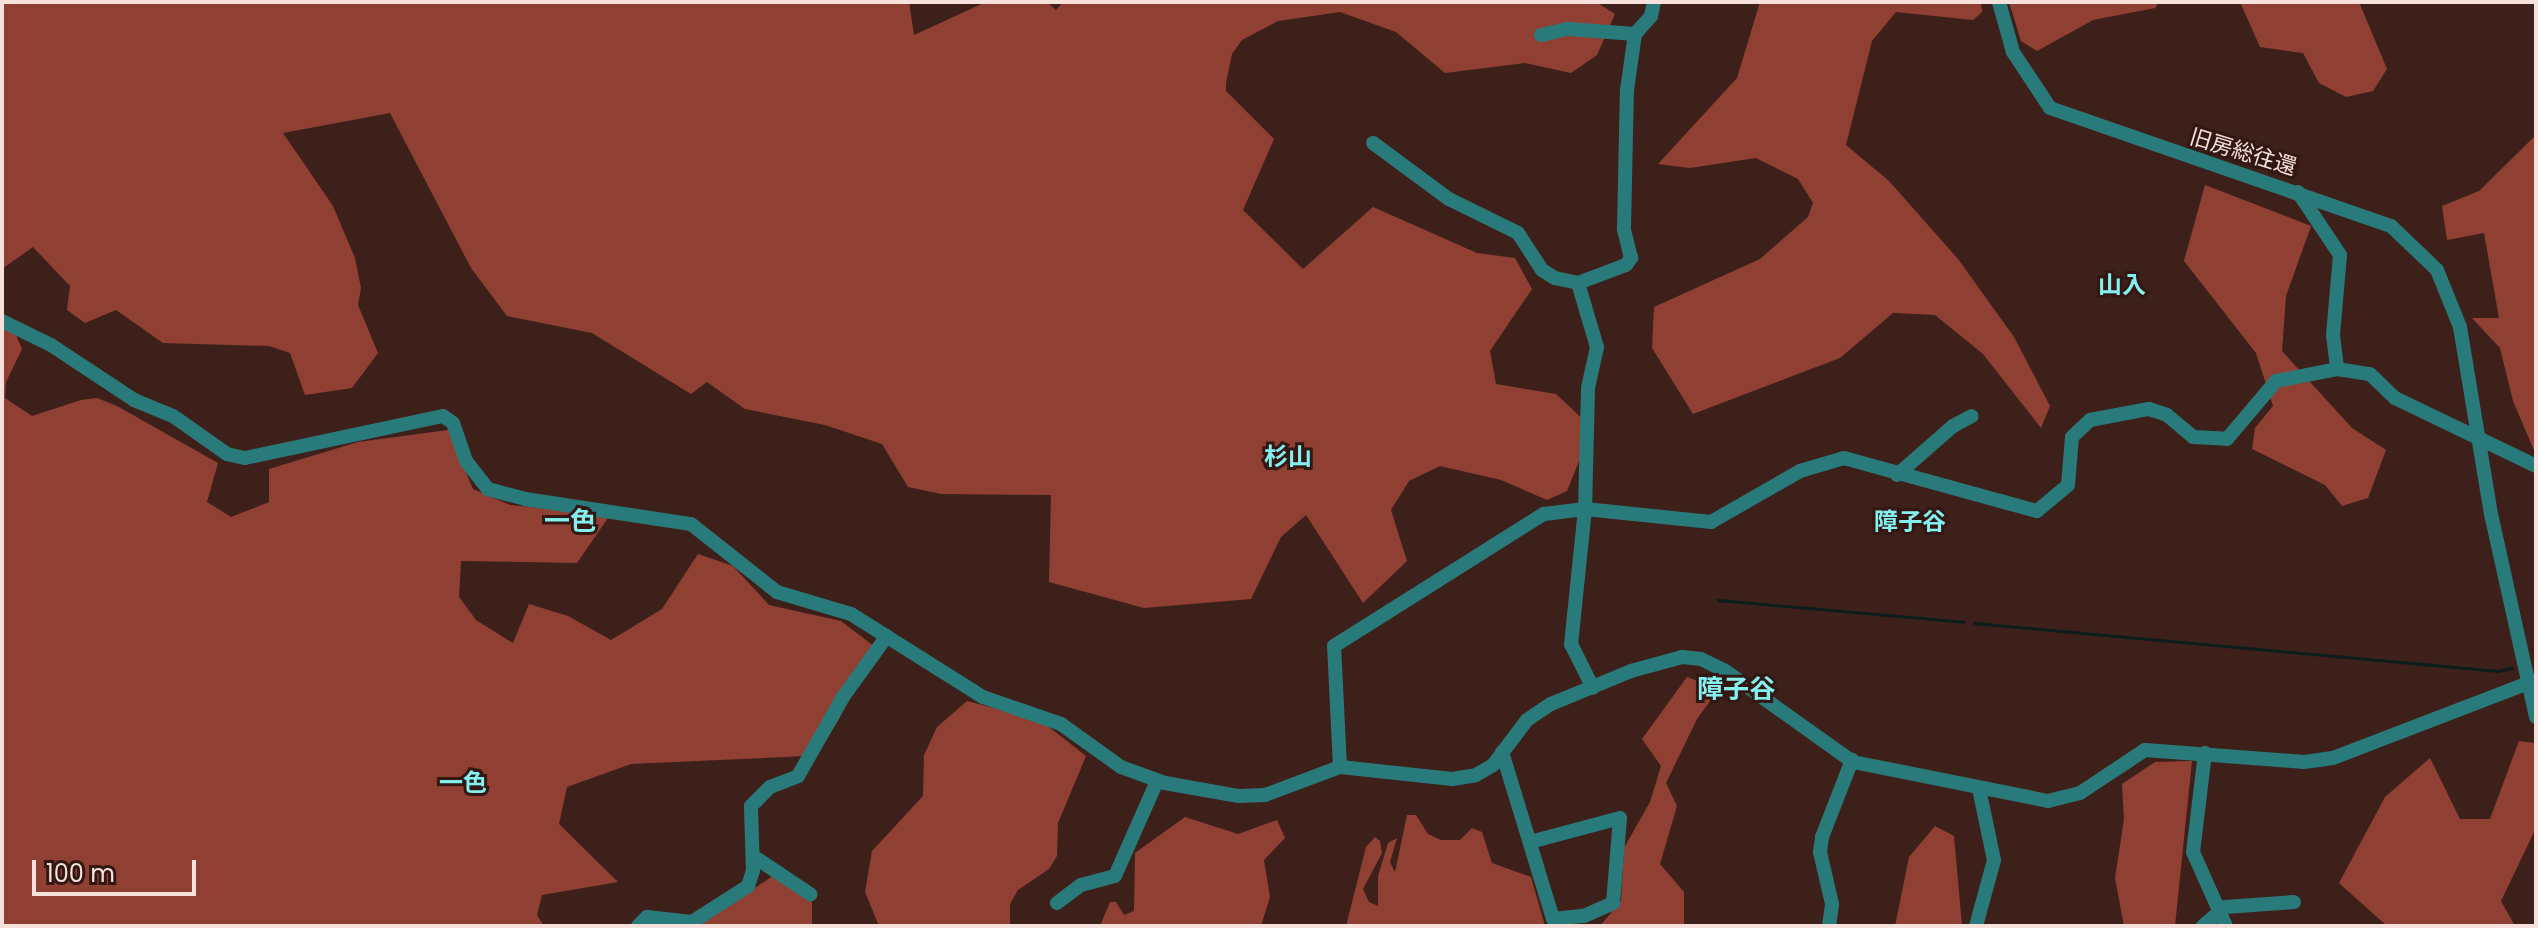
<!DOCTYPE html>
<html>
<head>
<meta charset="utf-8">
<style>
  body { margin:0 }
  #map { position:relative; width:2538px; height:928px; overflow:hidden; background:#3e201b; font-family:Poppins,"Noto Sans JP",sans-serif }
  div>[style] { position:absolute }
  .forest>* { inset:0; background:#904033 }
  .stream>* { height:3px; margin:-1.5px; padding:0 1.5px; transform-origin:1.5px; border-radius:1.5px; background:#0b1c1b }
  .minor>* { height:14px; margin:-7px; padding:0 7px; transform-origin:7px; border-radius:7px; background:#297b7b }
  span { translate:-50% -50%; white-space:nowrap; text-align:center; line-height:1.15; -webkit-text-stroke:6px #331712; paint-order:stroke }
  .street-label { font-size:22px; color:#f6e1dd }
  .neighbourhood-label { font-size:24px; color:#84f0ef; font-weight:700 }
  .quarter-label { font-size:26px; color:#84f0ef; font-weight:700 }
  .frame { position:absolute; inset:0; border:4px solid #f6e1dd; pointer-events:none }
  .scale { position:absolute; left:32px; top:860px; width:164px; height:36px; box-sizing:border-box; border:4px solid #f6e1dd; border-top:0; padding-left:10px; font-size:24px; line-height:28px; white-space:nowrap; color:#f6e1dd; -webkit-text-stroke:6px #331712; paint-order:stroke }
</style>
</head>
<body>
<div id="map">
  <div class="forest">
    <i style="clip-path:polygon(2px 2px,909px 2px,914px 35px,986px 2px,1047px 2px,1056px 10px,1063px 2px,1596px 2px,1615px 14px,1597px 55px,1571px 73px,1525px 63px,1445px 73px,1396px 32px,1340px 12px,1278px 21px,1242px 40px,1232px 54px,1226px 83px,1226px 91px,1274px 139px,1243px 210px,1303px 269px,1373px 207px,1477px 253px,1515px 258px,1532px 289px,1490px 351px,1496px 384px,1556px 394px,1586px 422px,1582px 454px,1567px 491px,1547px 500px,1501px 480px,1440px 466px,1409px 481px,1391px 510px,1407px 561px,1363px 603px,1306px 515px,1281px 537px,1251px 599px,1144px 608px,1049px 582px,1051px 495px,941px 494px,908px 487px,882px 444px,825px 425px,745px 409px,707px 382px,691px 394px,592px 333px,507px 316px,471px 268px,390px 113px,283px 133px,333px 206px,355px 258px,361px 288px,358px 305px,378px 353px,352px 388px,305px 395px,290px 353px,269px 346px,163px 343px,116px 310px,85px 323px,67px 310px,70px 286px,33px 247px,2px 269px)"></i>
    <i style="clip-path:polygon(1760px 2px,1981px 2px,1982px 12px,1973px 20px,1896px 12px,1872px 41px,1846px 145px,1889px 181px,1958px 259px,2014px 337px,2050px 406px,2041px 428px,1983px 354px,1935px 315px,1893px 313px,1840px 358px,1693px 414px,1652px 348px,1654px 307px,1760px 259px,1808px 217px,1813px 203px,1798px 179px,1756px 158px,1690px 168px,1658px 164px,1737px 78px)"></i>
    <i style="clip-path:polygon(2009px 2px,2159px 2px,2155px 8px,2093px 20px,2037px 51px,2021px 41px)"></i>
    <i style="clip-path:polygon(2240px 2px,2359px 2px,2387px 69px,2373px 91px,2346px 97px,2319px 83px,2303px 53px,2260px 47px)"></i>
    <i style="clip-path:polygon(2536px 135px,2535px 392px,2536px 455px,2513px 401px,2500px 348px,2472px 318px,2499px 318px,2484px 233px,2447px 240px,2442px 206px,2479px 191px)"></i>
    <i style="clip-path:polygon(2205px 185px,2311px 226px,2286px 296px,2282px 351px,2352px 428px,2386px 450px,2368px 498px,2342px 506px,2325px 485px,2252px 449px,2255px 428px,2273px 406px,2256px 353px,2184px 261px)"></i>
    <i style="clip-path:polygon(2px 328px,16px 335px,22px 349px,6px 382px,5px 398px,32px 416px,81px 400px,97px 398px,117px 406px,218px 463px,207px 502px,231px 517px,269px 502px,269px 469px,358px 442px,448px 430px,473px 489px,510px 505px,610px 515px,577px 563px,461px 561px,459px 597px,476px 620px,513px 643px,529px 604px,568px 616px,611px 640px,662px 609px,698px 554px,733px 566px,769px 605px,841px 621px,875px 647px,838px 721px,823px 743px,805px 756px,631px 764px,567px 787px,559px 824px,618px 882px,542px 895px,537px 915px,544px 926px,2px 926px)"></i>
    <i style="clip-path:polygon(1687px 677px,1719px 689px,1697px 719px,1666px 783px,1677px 806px,1660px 864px,1684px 892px,1684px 926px,1600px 926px,1621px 901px,1624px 848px,1650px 802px,1661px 766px,1642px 739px)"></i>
    <i style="clip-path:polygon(967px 701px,1040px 720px,1086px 756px,1058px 823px,1057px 856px,1049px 869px,1018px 890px,1010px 904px,1010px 926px,879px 926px,865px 892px,872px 851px,923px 796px,924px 755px,937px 727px)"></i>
    <i style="clip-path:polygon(2519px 741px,2534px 743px,2536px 828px,2501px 901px,2515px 926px,2387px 926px,2339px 883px,2385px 797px,2430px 758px,2460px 819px,2490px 819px)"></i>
    <i style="clip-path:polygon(2192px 761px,2175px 926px,2124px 926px,2115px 878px,2124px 819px,2122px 784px,2155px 762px)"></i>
    <i style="clip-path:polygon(1407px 815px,1416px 815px,1428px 834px,1441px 840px,1460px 840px,1472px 828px,1482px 832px,1492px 863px,1531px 877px,1545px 926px,1346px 926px,1366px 847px,1375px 837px,1380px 841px,1382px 853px,1363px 889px,1369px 902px,1378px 906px,1378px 876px,1388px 843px,1397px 838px,1390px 862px,1395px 872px)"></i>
    <i style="clip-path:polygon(1185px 817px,1238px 834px,1277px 820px,1285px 838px,1264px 860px,1270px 897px,1261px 926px,1100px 926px,1110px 902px,1116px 902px,1124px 915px,1134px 911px,1135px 853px)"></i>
    <i style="clip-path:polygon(1935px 826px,1954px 836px,1962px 926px,1895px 926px,1909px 857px)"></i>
    <i style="clip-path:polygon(777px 873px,812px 899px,812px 926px,699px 926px)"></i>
  </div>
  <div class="stream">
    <i style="left:1718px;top:600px;width:246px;rotate:5.1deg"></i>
    <i style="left:1974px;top:623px;width:526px;rotate:5.23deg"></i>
    <i style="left:2498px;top:671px;width:14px;rotate:-12deg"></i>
  </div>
  <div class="minor">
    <i style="left:1999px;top:2px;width:52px;rotate:74.4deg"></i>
    <i style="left:2013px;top:52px;width:67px;rotate:56.5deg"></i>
    <i style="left:2050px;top:108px;width:361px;rotate:19.1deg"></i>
    <i style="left:2391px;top:226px;width:64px;rotate:43.7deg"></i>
    <i style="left:2437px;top:270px;width:61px;rotate:68deg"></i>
    <i style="left:2460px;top:327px;width:190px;rotate:80.6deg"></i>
    <i style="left:2491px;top:514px;width:208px;rotate:77.5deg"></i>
    <i style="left:1541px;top:35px;width:28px;rotate:-13deg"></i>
    <i style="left:1568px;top:29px;width:67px;rotate:4.3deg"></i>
    <i style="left:1373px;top:143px;width:94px;rotate:36.4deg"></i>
    <i style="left:1449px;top:199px;width:77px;rotate:26.2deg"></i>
    <i style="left:1518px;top:233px;width:44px;rotate:57deg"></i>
    <i style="left:1542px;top:270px;width:15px;rotate:32deg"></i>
    <i style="left:1555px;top:278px;width:24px;rotate:12deg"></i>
    <i style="left:1578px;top:283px;width:51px;rotate:-20.6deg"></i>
    <i style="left:1626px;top:265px;width:9px;rotate:-54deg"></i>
    <i style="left:1631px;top:258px;width:30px;rotate:-104deg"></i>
    <i style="left:1624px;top:229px;width:139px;rotate:-88.8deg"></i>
    <i style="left:1627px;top:90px;width:57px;rotate:-81.9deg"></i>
    <i style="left:1635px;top:34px;width:24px;rotate:-48deg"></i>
    <i style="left:1651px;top:16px;width:14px;rotate:-78deg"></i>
    <i style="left:2298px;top:192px;width:76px;rotate:56.3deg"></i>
    <i style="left:2340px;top:255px;width:80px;rotate:95deg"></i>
    <i style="left:2333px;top:335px;width:34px;rotate:83deg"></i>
    <i style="left:2337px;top:369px;width:33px;rotate:9deg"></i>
    <i style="left:2370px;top:374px;width:35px;rotate:44deg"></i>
    <i style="left:2395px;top:398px;width:157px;rotate:25.7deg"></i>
    <i style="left:1578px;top:283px;width:67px;rotate:73.5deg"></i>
    <i style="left:1597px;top:347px;width:42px;rotate:102.4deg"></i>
    <i style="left:1588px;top:388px;width:121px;rotate:91.4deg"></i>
    <i style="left:1585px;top:509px;width:136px;rotate:95.9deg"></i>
    <i style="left:1571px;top:644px;width:49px;rotate:63.4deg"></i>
    <i style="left:2px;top:321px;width:55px;rotate:26.1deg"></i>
    <i style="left:51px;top:345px;width:100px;rotate:33.5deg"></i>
    <i style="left:134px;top:400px;width:42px;rotate:22.3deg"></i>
    <i style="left:173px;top:416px;width:66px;rotate:35.1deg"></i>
    <i style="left:227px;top:454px;width:18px;rotate:13deg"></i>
    <i style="left:245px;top:458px;width:202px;rotate:-12deg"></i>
    <i style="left:443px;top:416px;width:12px;rotate:35deg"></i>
    <i style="left:453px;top:423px;width:40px;rotate:71.1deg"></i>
    <i style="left:466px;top:461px;width:36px;rotate:52deg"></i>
    <i style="left:488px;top:489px;width:38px;rotate:15deg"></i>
    <i style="left:525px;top:499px;width:168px;rotate:8.6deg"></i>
    <i style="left:691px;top:524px;width:110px;rotate:38.3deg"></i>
    <i style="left:777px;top:592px;width:77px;rotate:16.6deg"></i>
    <i style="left:851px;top:614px;width:156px;rotate:32.2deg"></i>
    <i style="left:983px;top:697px;width:83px;rotate:19.1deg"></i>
    <i style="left:1061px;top:724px;width:74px;rotate:35.6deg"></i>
    <i style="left:1121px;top:767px;width:47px;rotate:20deg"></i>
    <i style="left:1165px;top:783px;width:75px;rotate:10deg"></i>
    <i style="left:1239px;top:796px;width:26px;rotate:-2deg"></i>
    <i style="left:1265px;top:795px;width:80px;rotate:-20.5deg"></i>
    <i style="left:1340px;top:767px;width:113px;rotate:6.1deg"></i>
    <i style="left:1452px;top:779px;width:24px;rotate:-9deg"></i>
    <i style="left:1476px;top:775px;width:20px;rotate:-30deg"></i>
    <i style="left:1493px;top:765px;width:56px;rotate:-52.9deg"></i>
    <i style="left:1527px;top:720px;width:29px;rotate:-34deg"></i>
    <i style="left:1551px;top:704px;width:87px;rotate:-22.4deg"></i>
    <i style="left:1631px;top:671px;width:53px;rotate:-15.4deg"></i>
    <i style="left:1682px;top:657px;width:19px;rotate:6deg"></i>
    <i style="left:1701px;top:659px;width:25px;rotate:26deg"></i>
    <i style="left:1724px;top:670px;width:158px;rotate:35.5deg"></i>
    <i style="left:1853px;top:762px;width:199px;rotate:11.3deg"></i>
    <i style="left:2048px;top:801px;width:33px;rotate:-14deg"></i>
    <i style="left:2080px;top:793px;width:78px;rotate:-33.5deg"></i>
    <i style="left:2145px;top:750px;width:159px;rotate:4.3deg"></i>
    <i style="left:2304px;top:762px;width:29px;rotate:-8deg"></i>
    <i style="left:2333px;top:758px;width:217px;rotate:-21deg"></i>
    <i style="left:1897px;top:475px;width:74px;rotate:-41.2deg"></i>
    <i style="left:1953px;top:426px;width:21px;rotate:-28deg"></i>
    <i style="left:1502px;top:752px;width:175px;rotate:73deg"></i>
    <i style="left:1553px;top:919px;width:31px;rotate:-6deg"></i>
    <i style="left:1584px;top:916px;width:32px;rotate:-24deg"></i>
    <i style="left:1613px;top:903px;width:85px;rotate:-85.3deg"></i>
    <i style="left:1620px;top:818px;width:93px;rotate:165.1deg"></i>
    <i style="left:2205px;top:753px;width:100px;rotate:96.9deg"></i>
    <i style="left:2193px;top:852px;width:81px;rotate:66deg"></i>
    <i style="left:1340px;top:767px;width:121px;rotate:-92.8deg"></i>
    <i style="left:1334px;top:646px;width:248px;rotate:-32.2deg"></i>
    <i style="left:1544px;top:514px;width:41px;rotate:-7deg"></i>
    <i style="left:1585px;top:509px;width:127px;rotate:5.9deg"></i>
    <i style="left:1711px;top:522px;width:103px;rotate:-29.8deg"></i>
    <i style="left:1800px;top:471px;width:46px;rotate:-16.5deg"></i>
    <i style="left:1844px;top:458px;width:200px;rotate:15.4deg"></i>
    <i style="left:2037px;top:511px;width:40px;rotate:-40deg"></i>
    <i style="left:2068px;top:485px;width:48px;rotate:-85.2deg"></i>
    <i style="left:2072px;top:437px;width:25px;rotate:-43deg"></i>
    <i style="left:2090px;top:420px;width:60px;rotate:-10.6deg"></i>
    <i style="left:2149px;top:409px;width:19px;rotate:18deg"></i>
    <i style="left:2167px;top:415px;width:34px;rotate:40deg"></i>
    <i style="left:2193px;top:437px;width:34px;rotate:3deg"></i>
    <i style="left:2227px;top:439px;width:76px;rotate:-49.8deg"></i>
    <i style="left:2276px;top:381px;width:62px;rotate:-11.1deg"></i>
    <i style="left:753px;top:856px;width:69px;rotate:33.7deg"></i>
    <i style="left:1057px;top:903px;width:30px;rotate:-37deg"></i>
    <i style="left:1081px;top:885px;width:35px;rotate:-15deg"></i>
    <i style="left:1115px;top:876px;width:104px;rotate:-66.1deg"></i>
    <i style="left:638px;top:926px;width:13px;rotate:-45deg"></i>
    <i style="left:647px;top:917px;width:45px;rotate:6.3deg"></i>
    <i style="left:692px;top:922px;width:67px;rotate:-32.7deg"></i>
    <i style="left:748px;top:886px;width:16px;rotate:-72deg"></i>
    <i style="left:753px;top:871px;width:65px;rotate:-91.8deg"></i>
    <i style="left:751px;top:806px;width:27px;rotate:-45deg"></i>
    <i style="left:770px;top:787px;width:30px;rotate:-21deg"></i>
    <i style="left:798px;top:776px;width:91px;rotate:-60.3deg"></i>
    <i style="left:843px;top:697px;width:75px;rotate:-54.2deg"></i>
    <i style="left:1829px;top:926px;width:22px;rotate:-82deg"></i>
    <i style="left:1832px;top:904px;width:53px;rotate:-103deg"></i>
    <i style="left:1820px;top:852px;width:15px;rotate:-82deg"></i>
    <i style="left:1822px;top:837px;width:83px;rotate:-68.7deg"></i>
    <i style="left:1976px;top:926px;width:68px;rotate:-74.7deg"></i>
    <i style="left:1994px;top:860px;width:73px;rotate:-101.9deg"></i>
    <i style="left:2203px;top:926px;width:29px;rotate:-41deg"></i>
    <i style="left:2225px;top:907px;width:69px;rotate:-4.1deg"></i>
  </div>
  <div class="street-label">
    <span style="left:2243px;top:152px;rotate:17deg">旧房総往還</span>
  </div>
  <div class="neighbourhood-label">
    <span style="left:2122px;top:285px">山入</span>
    <span style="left:1288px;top:457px">杉山</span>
    <span style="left:1910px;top:522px">障子谷</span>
    <span style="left:463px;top:783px">一色</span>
  </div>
  <div class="quarter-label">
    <span style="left:570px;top:522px">一色</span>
    <span style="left:1736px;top:690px">障子谷</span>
  </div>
  <div class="frame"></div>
  <div class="scale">100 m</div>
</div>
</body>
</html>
